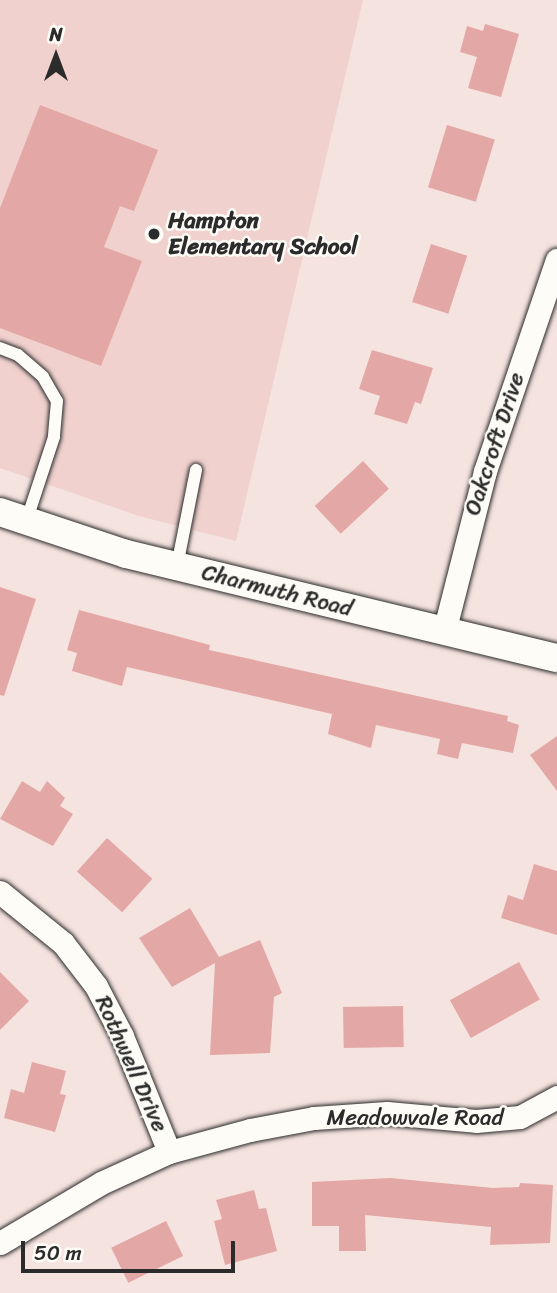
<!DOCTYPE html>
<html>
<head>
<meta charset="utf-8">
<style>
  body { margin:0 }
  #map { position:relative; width:557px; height:1293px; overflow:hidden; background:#f5e3df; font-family:Sriracha,sans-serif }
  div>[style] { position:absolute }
  .built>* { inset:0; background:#f0d1ce }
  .building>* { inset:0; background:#e3a8a6; transform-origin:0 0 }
  .roads { filter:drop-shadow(0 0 2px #2b2b2b) drop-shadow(0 0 2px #2b2b2b) }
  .service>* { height:12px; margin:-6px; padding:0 6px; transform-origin:6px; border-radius:6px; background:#fdfcf7 }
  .minor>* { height:23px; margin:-11.5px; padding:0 11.5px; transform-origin:11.5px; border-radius:11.5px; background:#fdfcf7 }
  .tertiary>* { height:28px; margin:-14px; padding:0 14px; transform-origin:14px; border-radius:14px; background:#fdfcf7 }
  .dots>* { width:19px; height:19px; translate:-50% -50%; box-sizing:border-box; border:4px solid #fdfcf7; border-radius:50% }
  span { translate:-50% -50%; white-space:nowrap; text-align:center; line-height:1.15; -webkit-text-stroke:5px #fdfcf7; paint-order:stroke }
  .poi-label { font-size:23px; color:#2b2b2b; font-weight:700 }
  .left { translate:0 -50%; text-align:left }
  .street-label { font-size:23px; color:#2b2b2b }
  .north { position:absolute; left:21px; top:21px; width:70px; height:70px; -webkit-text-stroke:5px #fdfcf7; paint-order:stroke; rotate:0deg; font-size:19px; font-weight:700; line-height:28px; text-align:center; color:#2b2b2b }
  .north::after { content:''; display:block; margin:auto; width:24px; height:32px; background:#2b2b2b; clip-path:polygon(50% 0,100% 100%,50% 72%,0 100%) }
  .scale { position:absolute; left:21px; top:1241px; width:214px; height:32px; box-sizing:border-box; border:4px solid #2b2b2b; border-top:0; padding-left:9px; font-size:21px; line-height:24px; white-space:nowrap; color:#2b2b2b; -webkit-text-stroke:5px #fdfcf7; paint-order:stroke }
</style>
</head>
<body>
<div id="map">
  <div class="built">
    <i style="clip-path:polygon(0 0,363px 0,236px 541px,139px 516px,0 468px)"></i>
  </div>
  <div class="building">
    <i style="clip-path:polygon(485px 24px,519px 34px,501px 97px,468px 88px,477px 57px,460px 52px,467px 26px,483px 31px)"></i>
    <i style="clip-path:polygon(40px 105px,158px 150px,134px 211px,120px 206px,104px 247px,142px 261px,101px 366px,0 328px,0 208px)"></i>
    <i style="left:447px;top:125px;width:50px;height:65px;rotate:17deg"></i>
    <i style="left:431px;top:244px;width:38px;height:61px;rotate:18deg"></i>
    <i style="clip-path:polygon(372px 350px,433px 368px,421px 404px,415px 402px,407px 424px,374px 414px,380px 396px,359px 389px)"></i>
    <i style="left:363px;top:461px;width:38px;height:66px;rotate:47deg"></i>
    <i style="clip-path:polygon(0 587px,36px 599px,4px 696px,0 695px)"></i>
    <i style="clip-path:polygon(79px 610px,210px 645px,209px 650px,508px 716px,507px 721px,519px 725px,513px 753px,462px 743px,458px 759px,437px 754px,440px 739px,376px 725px,371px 748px,328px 734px,332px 714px,127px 667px,122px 686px,72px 671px,77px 653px,67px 650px)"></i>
    <i style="clip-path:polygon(557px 736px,557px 791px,530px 755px)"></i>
    <i style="clip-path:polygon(22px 781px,40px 792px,47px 781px,65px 798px,60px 806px,73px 814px,53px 846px,0 819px)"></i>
    <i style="left:107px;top:838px;width:61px;height:45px;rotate:42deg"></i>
    <i style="clip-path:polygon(534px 864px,557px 871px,557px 935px,501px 918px,508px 895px,523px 900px)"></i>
    <i style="clip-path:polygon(190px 908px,219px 957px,260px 940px,282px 993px,274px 997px,270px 1053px,210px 1055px,215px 963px,172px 987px,139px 938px)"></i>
    <i style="left:519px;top:962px;width:43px;height:79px;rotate:61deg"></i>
    <i style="clip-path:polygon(0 972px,29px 1001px,0 1030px)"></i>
    <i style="left:403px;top:1006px;width:41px;height:60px;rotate:89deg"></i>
    <i style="clip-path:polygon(32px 1062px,66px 1071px,60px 1094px,66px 1095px,55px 1132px,4px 1118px,11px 1089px,24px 1093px)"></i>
    <i style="clip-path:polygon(390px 1178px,493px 1188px,519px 1187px,520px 1183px,553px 1185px,550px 1243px,490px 1245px,491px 1227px,365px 1215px,366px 1251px,339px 1251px,339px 1226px,312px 1226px,312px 1182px)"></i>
    <i style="clip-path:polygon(254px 1190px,259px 1209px,266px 1208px,277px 1251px,225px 1265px,214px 1221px,222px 1219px,216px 1200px)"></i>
    <i style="left:166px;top:1221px;width:39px;height:61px;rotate:64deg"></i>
  </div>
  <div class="roads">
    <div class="service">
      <i style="left:0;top:348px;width:19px;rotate:21deg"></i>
      <i style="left:18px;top:355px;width:33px;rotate:41deg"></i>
      <i style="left:43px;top:377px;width:28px;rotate:60deg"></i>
      <i style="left:57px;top:401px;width:36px;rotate:95deg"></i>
      <i style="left:54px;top:437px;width:89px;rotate:108.2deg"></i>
      <i style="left:177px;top:566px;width:98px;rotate:-78.8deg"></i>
    </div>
    <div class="minor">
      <i style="left:444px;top:632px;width:166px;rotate:-75.7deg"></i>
      <i style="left:485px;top:471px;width:223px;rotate:-71.2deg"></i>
      <i style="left:0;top:892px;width:81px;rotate:39deg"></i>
      <i style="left:63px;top:943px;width:54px;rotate:52.5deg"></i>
      <i style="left:96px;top:986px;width:56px;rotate:62.5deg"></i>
      <i style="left:122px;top:1036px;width:125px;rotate:67.9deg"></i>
      <i style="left:0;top:1243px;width:117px;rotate:-30.7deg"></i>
      <i style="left:101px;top:1183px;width:75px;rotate:-24.5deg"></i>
      <i style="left:169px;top:1152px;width:84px;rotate:-15.2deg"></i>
      <i style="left:250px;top:1130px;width:65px;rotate:-10.6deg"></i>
      <i style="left:314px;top:1118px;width:73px;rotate:-3.9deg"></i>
      <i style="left:387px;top:1113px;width:89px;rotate:5.1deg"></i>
      <i style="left:476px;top:1121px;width:44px;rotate:-5.2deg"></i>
      <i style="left:520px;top:1117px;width:42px;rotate:-28.4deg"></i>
    </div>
    <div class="tertiary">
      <i style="left:0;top:512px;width:133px;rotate:18.4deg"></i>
      <i style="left:126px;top:554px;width:443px;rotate:13.6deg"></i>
    </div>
  </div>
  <div class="dots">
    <i style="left:154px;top:234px;background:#2b2b2b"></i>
  </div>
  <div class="poi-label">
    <span class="left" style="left:168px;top:234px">Hampton<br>Elementary School</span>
  </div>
  <div class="street-label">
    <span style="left:495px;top:444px;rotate:-72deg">Oakcroft Drive</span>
    <span style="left:277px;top:591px;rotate:14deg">Charmuth Road</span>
    <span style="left:131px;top:1064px;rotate:66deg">Rothwell Drive</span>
    <span style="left:415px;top:1118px">Meadowvale Road</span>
  </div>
  <div class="north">N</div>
  <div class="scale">50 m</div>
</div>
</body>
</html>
